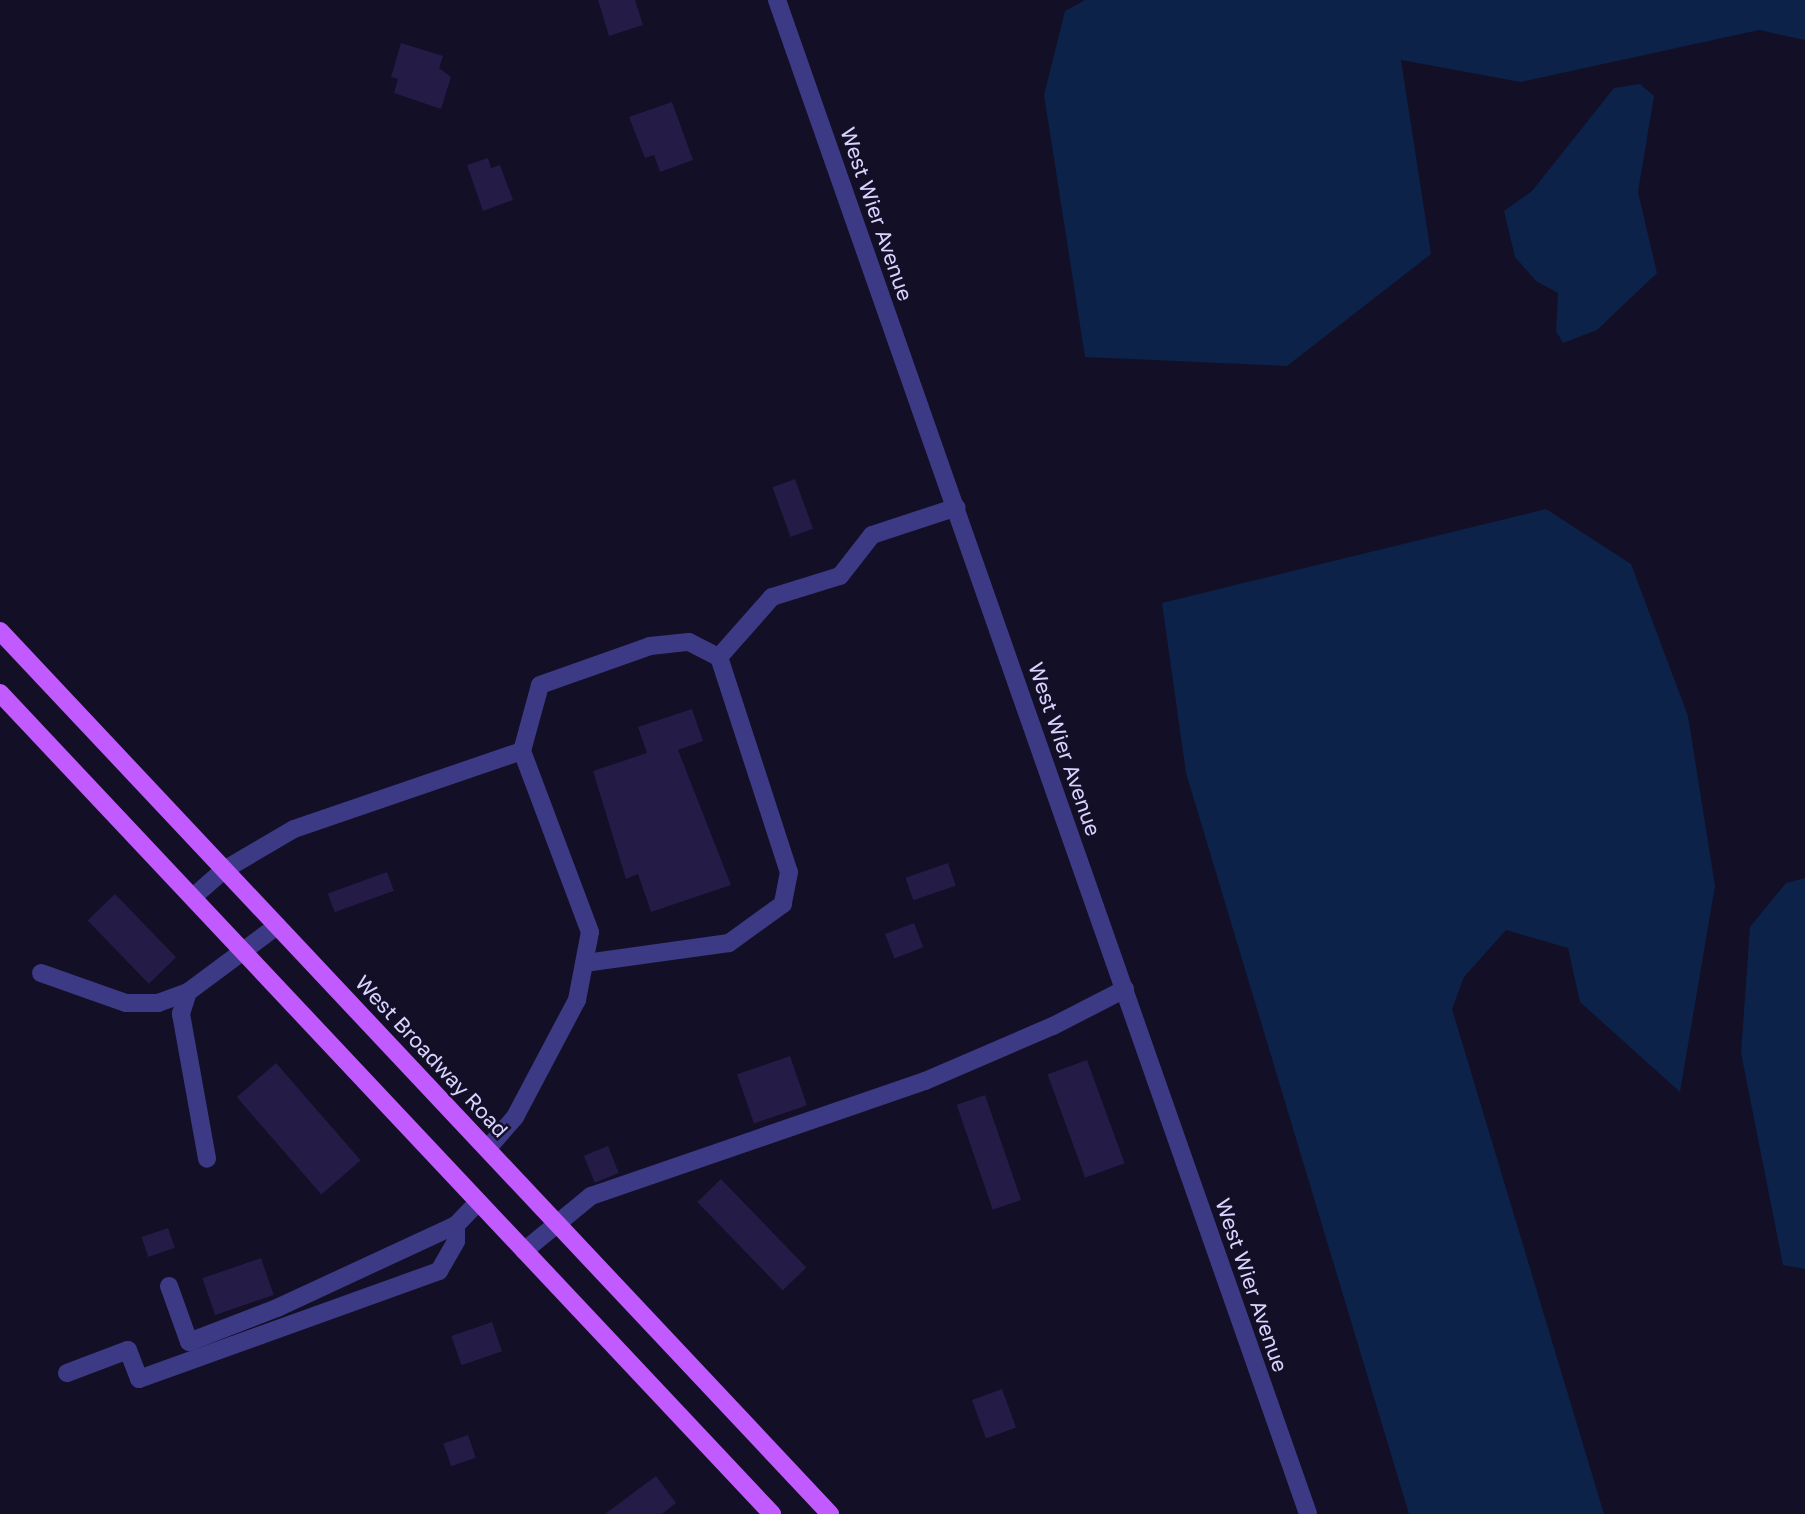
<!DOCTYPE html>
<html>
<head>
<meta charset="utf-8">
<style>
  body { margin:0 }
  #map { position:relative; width:1805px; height:1514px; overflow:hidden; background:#130f26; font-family:"Golos Text",sans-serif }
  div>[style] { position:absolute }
  .water>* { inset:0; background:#0c2248 }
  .building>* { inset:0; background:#241b47; transform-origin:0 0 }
  .minor>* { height:18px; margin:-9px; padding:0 9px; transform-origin:9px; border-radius:9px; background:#3d3a85 }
  .major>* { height:18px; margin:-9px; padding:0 9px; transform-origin:9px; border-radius:9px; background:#c25bff }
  span { translate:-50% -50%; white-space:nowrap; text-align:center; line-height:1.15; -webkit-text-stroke:5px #130f26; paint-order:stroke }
  .street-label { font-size:21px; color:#d9d4ff }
</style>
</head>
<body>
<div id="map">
  <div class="water">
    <i style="clip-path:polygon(1085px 0,1805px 0,1805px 40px,1759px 30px,1521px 82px,1401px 60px,1431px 254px,1287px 366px,1085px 357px,1044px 95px,1065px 11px)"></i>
    <i style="clip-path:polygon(1640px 84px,1654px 96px,1638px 192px,1657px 273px,1597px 330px,1563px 343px,1556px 331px,1558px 293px,1536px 281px,1515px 257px,1504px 211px,1532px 191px,1614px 88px)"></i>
    <i style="clip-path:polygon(1546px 509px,1631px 564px,1688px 716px,1715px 886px,1680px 1092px,1580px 1002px,1568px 948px,1506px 930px,1464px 977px,1452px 1009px,1604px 1514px,1409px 1514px,1186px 773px,1162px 603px)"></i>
    <i style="clip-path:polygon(1805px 878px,1805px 1269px,1783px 1265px,1741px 1053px,1750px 927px,1786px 883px)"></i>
  </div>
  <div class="building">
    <i style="clip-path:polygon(598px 0,635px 0,643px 25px,609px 36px)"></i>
    <i style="clip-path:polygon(401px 43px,443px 56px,439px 68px,451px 77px,441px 109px,394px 93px,398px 79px,391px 77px)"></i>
    <i style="clip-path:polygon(672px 102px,693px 160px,660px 172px,654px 155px,645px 158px,629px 117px)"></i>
    <i style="clip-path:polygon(488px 158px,491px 168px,500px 165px,513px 200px,483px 211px,467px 165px)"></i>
    <i style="left:795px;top:479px;width:53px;height:24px;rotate:70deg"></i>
    <i style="clip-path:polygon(692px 709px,703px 741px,678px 750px,731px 885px,651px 912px,638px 874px,626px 879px,593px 771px,647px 753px,638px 727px)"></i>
    <i style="left:948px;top:863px;width:24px;height:45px;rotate:71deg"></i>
    <i style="left:387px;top:872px;width:20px;height:63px;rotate:70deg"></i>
    <i style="left:115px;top:894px;width:88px;height:38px;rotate:46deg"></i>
    <i style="left:914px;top:923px;width:26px;height:31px;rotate:69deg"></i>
    <i style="left:790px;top:1056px;width:52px;height:56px;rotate:71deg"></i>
    <i style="left:1087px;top:1060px;width:110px;height:42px;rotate:70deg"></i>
    <i style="left:276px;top:1063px;width:129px;height:52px;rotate:49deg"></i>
    <i style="left:985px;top:1095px;width:111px;height:30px;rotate:71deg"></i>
    <i style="left:608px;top:1146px;width:29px;height:26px;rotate:68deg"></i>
    <i style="left:721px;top:1179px;width:123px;height:33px;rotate:46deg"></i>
    <i style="left:168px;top:1228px;width:21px;height:28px;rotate:71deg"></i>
    <i style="left:261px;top:1258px;width:39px;height:62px;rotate:71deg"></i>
    <i style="left:492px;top:1322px;width:31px;height:43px;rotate:71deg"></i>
    <i style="left:1002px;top:1389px;width:41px;height:32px;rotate:70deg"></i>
    <i style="left:468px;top:1435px;width:24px;height:26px;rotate:71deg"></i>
    <i style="clip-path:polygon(656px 1476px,676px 1503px,662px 1514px,605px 1514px)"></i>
  </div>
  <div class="minor">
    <i style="left:777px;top:0;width:1604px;rotate:70.67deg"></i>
    <i style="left:719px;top:657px;width:80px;rotate:-48.5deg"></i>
    <i style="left:772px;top:597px;width:71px;rotate:-17.2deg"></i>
    <i style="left:840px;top:576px;width:52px;rotate:-52deg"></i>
    <i style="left:872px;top:535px;width:89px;rotate:-18.2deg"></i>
    <i style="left:193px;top:897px;width:41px;rotate:-41.1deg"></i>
    <i style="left:224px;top:870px;width:81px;rotate:-30.4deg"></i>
    <i style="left:294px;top:829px;width:241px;rotate:-18.9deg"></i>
    <i style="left:41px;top:973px;width:90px;rotate:19.4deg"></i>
    <i style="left:126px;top:1003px;width:32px"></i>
    <i style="left:158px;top:1003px;width:32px;rotate:-20deg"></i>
    <i style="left:188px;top:992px;width:111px;rotate:-36.6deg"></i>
    <i style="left:188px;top:992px;width:23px;rotate:108deg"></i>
    <i style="left:181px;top:1014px;width:147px;rotate:79.8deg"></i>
    <i style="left:488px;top:1148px;width:41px;rotate:-48.9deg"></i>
    <i style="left:515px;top:1117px;width:132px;rotate:-62.1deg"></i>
    <i style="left:577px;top:1000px;width:69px;rotate:-79.2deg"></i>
    <i style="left:590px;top:932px;width:193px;rotate:-110.6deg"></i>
    <i style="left:522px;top:751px;width:68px;rotate:-74.7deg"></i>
    <i style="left:540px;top:685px;width:117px;rotate:-19.5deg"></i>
    <i style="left:650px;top:646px;width:39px;rotate:-6deg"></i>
    <i style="left:689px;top:642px;width:34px;rotate:27deg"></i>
    <i style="left:719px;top:657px;width:226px;rotate:72deg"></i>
    <i style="left:789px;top:872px;width:33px;rotate:101deg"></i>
    <i style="left:783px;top:904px;width:67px;rotate:144.2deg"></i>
    <i style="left:729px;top:943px;width:146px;rotate:172.1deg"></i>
    <i style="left:524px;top:1251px;width:87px;rotate:-39.4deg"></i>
    <i style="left:591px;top:1196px;width:353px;rotate:-19deg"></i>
    <i style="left:925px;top:1081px;width:139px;rotate:-23.3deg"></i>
    <i style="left:1053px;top:1026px;width:81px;rotate:-27.2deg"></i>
    <i style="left:169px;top:1286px;width:59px;rotate:70.3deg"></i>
    <i style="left:189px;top:1342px;width:94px;rotate:-21.1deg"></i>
    <i style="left:277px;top:1308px;width:197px;rotate:-24.9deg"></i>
    <i style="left:67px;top:1373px;width:65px;rotate:-20.7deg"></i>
    <i style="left:128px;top:1350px;width:31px;rotate:69deg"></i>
    <i style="left:139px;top:1379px;width:319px;rotate:-19.8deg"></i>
    <i style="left:439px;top:1271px;width:34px;rotate:-60deg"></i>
    <i style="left:456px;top:1241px;width:16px;rotate:-90deg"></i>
    <i style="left:456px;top:1225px;width:32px;rotate:-46deg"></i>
  </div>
  <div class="major">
    <i style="left:0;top:631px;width:1212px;rotate:46.77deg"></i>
    <i style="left:0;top:693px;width:1127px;rotate:46.76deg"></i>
  </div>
  <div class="street-label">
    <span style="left:877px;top:214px;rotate:71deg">West Wier Avenue</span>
    <span style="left:1065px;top:749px;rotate:71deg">West Wier Avenue</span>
    <span style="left:432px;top:1056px;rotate:47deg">West Broadway Road</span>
    <span style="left:1252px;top:1285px;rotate:71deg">West Wier Avenue</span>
  </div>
</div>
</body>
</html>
